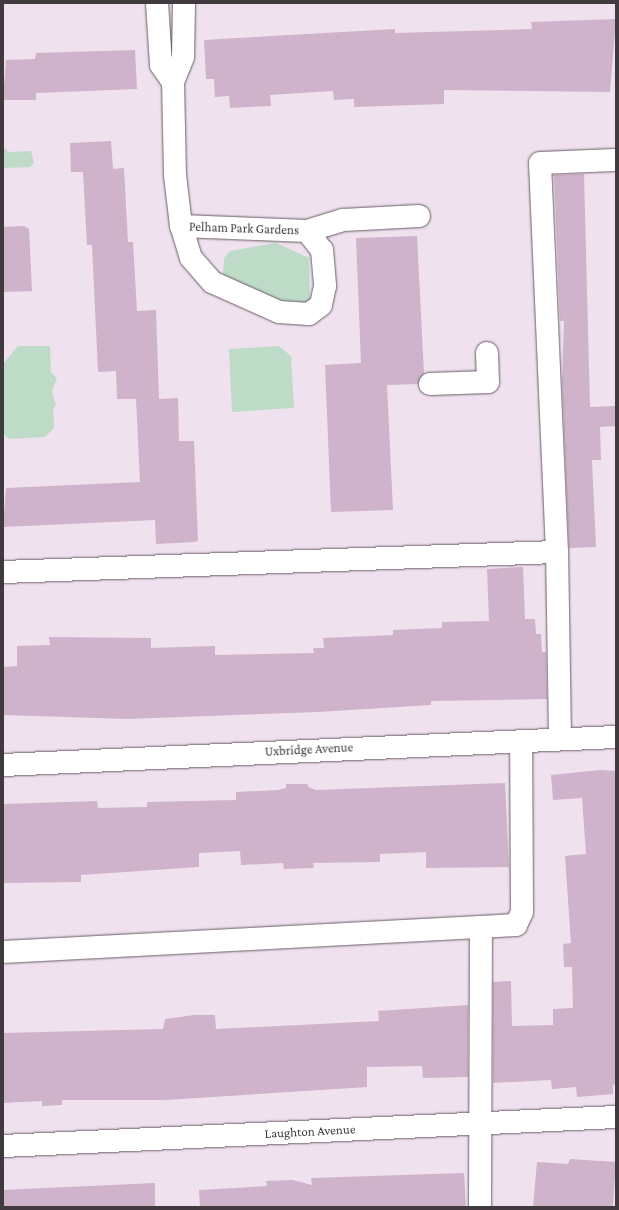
<!DOCTYPE html>
<html>
<head>
<meta charset="utf-8">
<style>
  body { margin:0 }
  #map { position:relative; width:619px; height:1210px; overflow:hidden; background:#f0e1ee; font-family:"Crimson Pro",serif }
  div>[style] { position:absolute }
  .green>* { inset:0; background:#bedbc8 }
  .building>* { inset:0; background:#ceb3ca }
  .roads { filter:drop-shadow(0 0 1px #695d67) drop-shadow(0 0 1px #695d67) }
  .minor>* { height:22px; margin:-11px; padding:0 11px; transform-origin:11px; border-radius:11px; background:#fff }
  span { translate:-50% -50%; white-space:nowrap; text-align:center; line-height:1.15; -webkit-text-stroke:4px #fff; paint-order:stroke }
  .street-label { font-size:13px; color:#403a3f }
  .frame { position:absolute; inset:0; border:4px solid #403a3f; pointer-events:none }
</style>
</head>
<body>
<div id="map">
  <div class="green">
    <i style="clip-path:polygon(3px 147px,9px 152px,31px 151px,34px 163px,30px 167px,3px 168px)"></i>
    <i style="clip-path:polygon(276px 243px,309px 258px,310px 299px,303px 305px,280px 303px,223px 276px,224px 258px,230px 251px)"></i>
    <i style="clip-path:polygon(18px 346px,50px 346px,51px 372px,57px 378px,52px 392px,56px 405px,53px 408px,54px 428px,45px 437px,9px 439px,3px 434px,3px 364px)"></i>
    <i style="clip-path:polygon(279px 346px,291px 356px,294px 408px,232px 412px,229px 349px)"></i>
  </div>
  <div class="building">
    <i style="clip-path:polygon(616px 19px,610px 92px,444px 90px,444px 104px,354px 107px,354px 99px,334px 100px,333px 91px,270px 95px,271px 106px,230px 108px,229px 96px,215px 97px,214px 79px,206px 79px,204px 40px,395px 29px,395px 33px,532px 29px,531px 22px)"></i>
    <i style="clip-path:polygon(135px 50px,137px 89px,36px 93px,36px 100px,3px 100px,6px 60px,35px 59px,36px 53px)"></i>
    <i style="clip-path:polygon(111px 141px,113px 169px,124px 168px,128px 242px,133px 242px,137px 311px,156px 310px,159px 399px,178px 398px,179px 441px,194px 441px,198px 540px,195px 542px,156px 544px,155px 520px,3px 527px,6px 488px,140px 482px,136px 399px,117px 399px,116px 371px,98px 372px,92px 245px,87px 245px,83px 172px,71px 172px,70px 143px)"></i>
    <i style="clip-path:polygon(584px 174px,590px 407px,616px 406px,616px 426px,600px 427px,601px 460px,592px 460px,596px 547px,569px 548px,562px 381px,564px 321px,560px 321px,554px 175px)"></i>
    <i style="clip-path:polygon(24px 226px,29px 229px,32px 291px,3px 292px,3px 227px)"></i>
    <i style="clip-path:polygon(417px 236px,424px 373px,418px 384px,387px 385px,393px 510px,331px 512px,325px 365px,361px 363px,356px 238px)"></i>
    <i style="clip-path:polygon(523px 567px,525px 619px,535px 619px,536px 634px,541px 634px,542px 652px,546px 652px,547px 699px,431px 701px,431px 705px,318px 712px,127px 719px,3px 715px,3px 667px,17px 666px,17px 646px,50px 645px,49px 637px,151px 638px,151px 648px,215px 646px,215px 655px,314px 653px,313px 648px,324px 648px,323px 638px,393px 635px,393px 630px,442px 628px,442px 622px,489px 621px,487px 569px)"></i>
    <i style="clip-path:polygon(601px 770px,616px 771px,616px 1084px,613px 1085px,613px 1094px,577px 1097px,576px 1087px,552px 1089px,551px 1080px,493px 1083px,493px 982px,511px 981px,512px 1026px,553px 1025px,553px 1009px,573px 1008px,572px 967px,564px 967px,563px 944px,571px 943px,565px 856px,586px 854px,582px 798px,553px 800px,551px 775px)"></i>
    <i style="clip-path:polygon(505px 783px,509px 867px,426px 868px,426px 852px,380px 854px,380px 862px,313px 863px,314px 868px,284px 869px,283px 863px,241px 865px,240px 851px,199px 853px,199px 867px,81px 875px,81px 882px,3px 883px,3px 804px,97px 801px,98px 808px,147px 807px,147px 802px,236px 800px,236px 792px,278px 790px,286px 788px,286px 784px,308px 784px,308px 787px,316px 790px)"></i>
    <i style="clip-path:polygon(468px 1005px,468px 1077px,423px 1078px,422px 1066px,367px 1067px,367px 1087px,166px 1100px,62px 1100px,62px 1105px,42px 1106px,42px 1101px,3px 1103px,3px 1033px,163px 1029px,165px 1019px,194px 1015px,215px 1015px,216px 1029px,379px 1021px,378px 1011px)"></i>
    <i style="clip-path:polygon(570px 1159px,616px 1162px,613px 1207px,533px 1207px,537px 1162px,568px 1164px)"></i>
    <i style="clip-path:polygon(464px 1173px,466px 1207px,200px 1207px,199px 1190px,267px 1186px,266px 1181px,293px 1180px,312px 1185px,311px 1178px)"></i>
    <i style="clip-path:polygon(155px 1183px,155px 1207px,3px 1207px,3px 1190px)"></i>
  </div>
  <div class="roads">
    <div class="minor">
      <i style="left:157px;top:3px;width:62px;rotate:86.3deg"></i>
      <i style="left:161px;top:65px;width:21px;rotate:55deg"></i>
      <i style="left:181px;top:226px;width:126px;rotate:2.3deg"></i>
      <i style="left:307px;top:231px;width:24px;rotate:52deg"></i>
      <i style="left:322px;top:250px;width:36px;rotate:85deg"></i>
      <i style="left:325px;top:286px;width:19px;rotate:102deg"></i>
      <i style="left:321px;top:305px;width:15px;rotate:143deg"></i>
      <i style="left:309px;top:314px;width:30px;rotate:-176deg"></i>
      <i style="left:279px;top:312px;width:73px;rotate:-155.9deg"></i>
      <i style="left:212px;top:282px;width:32px;rotate:-131deg"></i>
      <i style="left:191px;top:258px;width:34px;rotate:-107deg"></i>
      <i style="left:181px;top:226px;width:51px;rotate:-96.7deg"></i>
      <i style="left:175px;top:175px;width:93px;rotate:-91.2deg"></i>
      <i style="left:173px;top:82px;width:27px;rotate:-68deg"></i>
      <i style="left:183px;top:57px;width:54px;rotate:-88.9deg"></i>
      <i style="left:307px;top:231px;width:38px;rotate:-17deg"></i>
      <i style="left:343px;top:220px;width:76px;rotate:-3deg"></i>
      <i style="left:430px;top:384px;width:58px;rotate:-2deg"></i>
      <i style="left:488px;top:382px;width:29px;rotate:-92deg"></i>
      <i style="left:3px;top:572px;width:554px;rotate:-2.07deg"></i>
      <i style="left:560px;top:738px;width:186px;rotate:-90.9deg"></i>
      <i style="left:557px;top:552px;width:389px;rotate:-92.5deg"></i>
      <i style="left:540px;top:163px;width:76px;rotate:-2.3deg"></i>
      <i style="left:3px;top:765px;width:614px;rotate:-2.62deg"></i>
      <i style="left:3px;top:952px;width:514px;rotate:-3.01deg"></i>
      <i style="left:516px;top:925px;width:14px;rotate:-65deg"></i>
      <i style="left:522px;top:912px;width:171px;rotate:-90.3deg"></i>
      <i style="left:3px;top:1146px;width:614px;rotate:-2.71deg"></i>
      <i style="left:480px;top:1207px;width:280px;rotate:-89.8deg"></i>
    </div>
  </div>
  <div class="street-label">
    <span style="left:244px;top:229px;rotate:2deg">Pelham Park Gardens</span>
    <span style="left:309px;top:750px;rotate:-3deg">Uxbridge Avenue</span>
    <span style="left:310px;top:1132px;rotate:-3deg">Laughton Avenue</span>
  </div>
  <div class="frame"></div>
</div>
</body>
</html>
